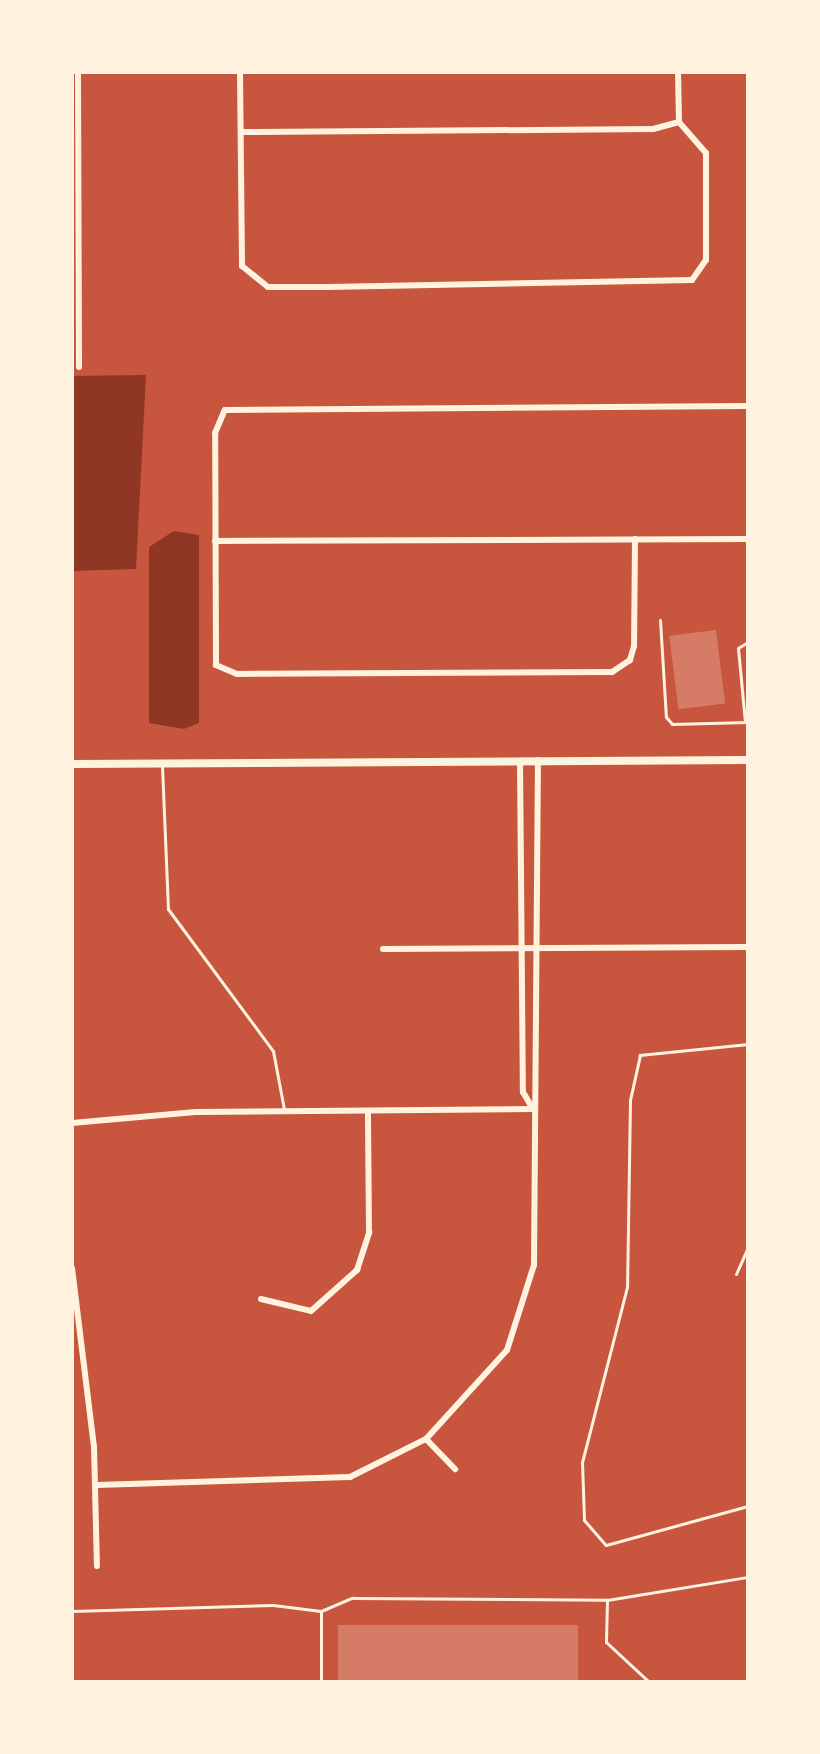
<!DOCTYPE html>
<html>
<head>
<meta charset="utf-8">
<style>
  body { margin:0 }
  #map { position:relative; width:820px; height:1754px; overflow:hidden; background:#c8553d; font-family:"Space Grotesk",sans-serif }
  div>[style] { position:absolute }
  .water>* { inset:0; background:#8f3625 }
  .building>* { inset:0; background:#d67c66; transform-origin:0 0 }
  .service>* { height:3px; margin:-1.5px; padding:0 1.5px; transform-origin:1.5px; border-radius:1.5px; background:#fff3e0 }
  .minor>* { height:6px; margin:-3px; padding:0 3px; transform-origin:3px; border-radius:3px; background:#fff3e0 }
  .tertiary>* { height:8px; margin:-4px; padding:0 4px; transform-origin:4px; border-radius:4px; background:#fff3e0 }
  span { translate:-50% -50%; white-space:nowrap; text-align:center; line-height:1.15; -webkit-text-stroke:8px #fff3e0; paint-order:stroke }
  .frame { position:absolute; inset:0; border:74px solid #fff3e0; pointer-events:none }
</style>
</head>
<body>
<div id="map">
  <div class="water">
    <i style="clip-path:polygon(146px 375px,136px 569px,72px 571px,72px 376px)"></i>
    <i style="clip-path:polygon(174px 531px,199px 535px,199px 723px,184px 729px,149px 723px,149px 547px)"></i>
  </div>
  <div class="building">
    <i style="left:716px;top:630px;width:74px;height:47px;rotate:83deg"></i>
    <i style="left:338px;top:1625px;width:240px;height:57px"></i>
  </div>
  <div class="service">
    <i style="left:660px;top:620px;width:97px;rotate:86.5deg"></i>
    <i style="left:666px;top:717px;width:9px;rotate:49deg"></i>
    <i style="left:672px;top:724px;width:76px;rotate:-1.5deg"></i>
    <i style="left:745px;top:722px;width:74px;rotate:-95.4deg"></i>
    <i style="left:738px;top:648px;width:12px;rotate:-31deg"></i>
    <i style="left:162px;top:766px;width:143px;rotate:87.6deg"></i>
    <i style="left:168px;top:909px;width:177px;rotate:53.5deg"></i>
    <i style="left:273px;top:1051px;width:59px;rotate:79.3deg"></i>
    <i style="left:748px;top:1044px;width:109px;rotate:174.2deg"></i>
    <i style="left:640px;top:1055px;width:46px;rotate:102.5deg"></i>
    <i style="left:630px;top:1100px;width:187px;rotate:90.9deg"></i>
    <i style="left:627px;top:1287px;width:181px;rotate:104.4deg"></i>
    <i style="left:582px;top:1462px;width:58px;rotate:88deg"></i>
    <i style="left:584px;top:1520px;width:33px;rotate:49deg"></i>
    <i style="left:606px;top:1545px;width:147px;rotate:-15.4deg"></i>
    <i style="left:736px;top:1274px;width:30px;rotate:-66deg"></i>
    <i style="left:607px;top:1600px;width:42px;rotate:91.4deg"></i>
    <i style="left:606px;top:1642px;width:59px;rotate:42.9deg"></i>
    <i style="left:72px;top:1611px;width:201px;rotate:-1.7deg"></i>
    <i style="left:273px;top:1605px;width:48px;rotate:7.1deg"></i>
    <i style="left:321px;top:1682px;width:71px;rotate:-90deg"></i>
    <i style="left:321px;top:1611px;width:34px;rotate:-23deg"></i>
    <i style="left:352px;top:1598px;width:255px;rotate:0.4deg"></i>
    <i style="left:607px;top:1600px;width:143px;rotate:-9.3deg"></i>
  </div>
  <div class="minor">
    <i style="left:78px;top:72px;width:295px;rotate:89.8deg"></i>
    <i style="left:240px;top:72px;width:194px;rotate:89.4deg"></i>
    <i style="left:242px;top:266px;width:33px;rotate:39deg"></i>
    <i style="left:268px;top:287px;width:60px"></i>
    <i style="left:328px;top:287px;width:364px;rotate:-1.1deg"></i>
    <i style="left:692px;top:280px;width:24px;rotate:-55deg"></i>
    <i style="left:706px;top:260px;width:107px;rotate:-90deg"></i>
    <i style="left:706px;top:153px;width:41px;rotate:-131.1deg"></i>
    <i style="left:679px;top:122px;width:50px;rotate:-91.1deg"></i>
    <i style="left:241px;top:132px;width:412px;rotate:-0.4deg"></i>
    <i style="left:653px;top:129px;width:27px;rotate:-15deg"></i>
    <i style="left:635px;top:539px;width:107px;rotate:90.5deg"></i>
    <i style="left:634px;top:646px;width:15px;rotate:106deg"></i>
    <i style="left:630px;top:660px;width:22px;rotate:146deg"></i>
    <i style="left:612px;top:672px;width:375px;rotate:179.7deg"></i>
    <i style="left:237px;top:674px;width:23px;rotate:-157deg"></i>
    <i style="left:216px;top:665px;width:232px;rotate:-90.2deg"></i>
    <i style="left:215px;top:433px;width:25px;rotate:-67deg"></i>
    <i style="left:225px;top:410px;width:523px;rotate:-0.44deg"></i>
    <i style="left:215px;top:541px;width:533px;rotate:-0.21deg"></i>
    <i style="left:520px;top:761px;width:331px;rotate:89.5deg"></i>
    <i style="left:523px;top:1092px;width:20px;rotate:60deg"></i>
    <i style="left:383px;top:949px;width:365px;rotate:-0.3deg"></i>
    <i style="left:72px;top:1123px;width:124px;rotate:-5.1deg"></i>
    <i style="left:196px;top:1112px;width:337px;rotate:-0.5deg"></i>
    <i style="left:72px;top:1268px;width:179px;rotate:83deg"></i>
    <i style="left:94px;top:1446px;width:120px;rotate:88.6deg"></i>
    <i style="left:261px;top:1299px;width:51px;rotate:13.5deg"></i>
    <i style="left:311px;top:1311px;width:62px;rotate:-41.7deg"></i>
    <i style="left:357px;top:1270px;width:40px;rotate:-72deg"></i>
    <i style="left:369px;top:1232px;width:121px;rotate:-90.5deg"></i>
    <i style="left:426px;top:1439px;width:42px;rotate:46deg"></i>
    <i style="left:97px;top:1485px;width:253px;rotate:-1.8deg"></i>
    <i style="left:350px;top:1477px;width:85px;rotate:-26.6deg"></i>
    <i style="left:426px;top:1439px;width:120px;rotate:-47.7deg"></i>
    <i style="left:507px;top:1350px;width:89px;rotate:-72.4deg"></i>
    <i style="left:534px;top:1265px;width:505px;rotate:-89.55deg"></i>
  </div>
  <div class="tertiary">
    <i style="left:72px;top:764px;width:676px;rotate:-0.34deg"></i>
  </div>
  <div class="frame"></div>
</div>
</body>
</html>
